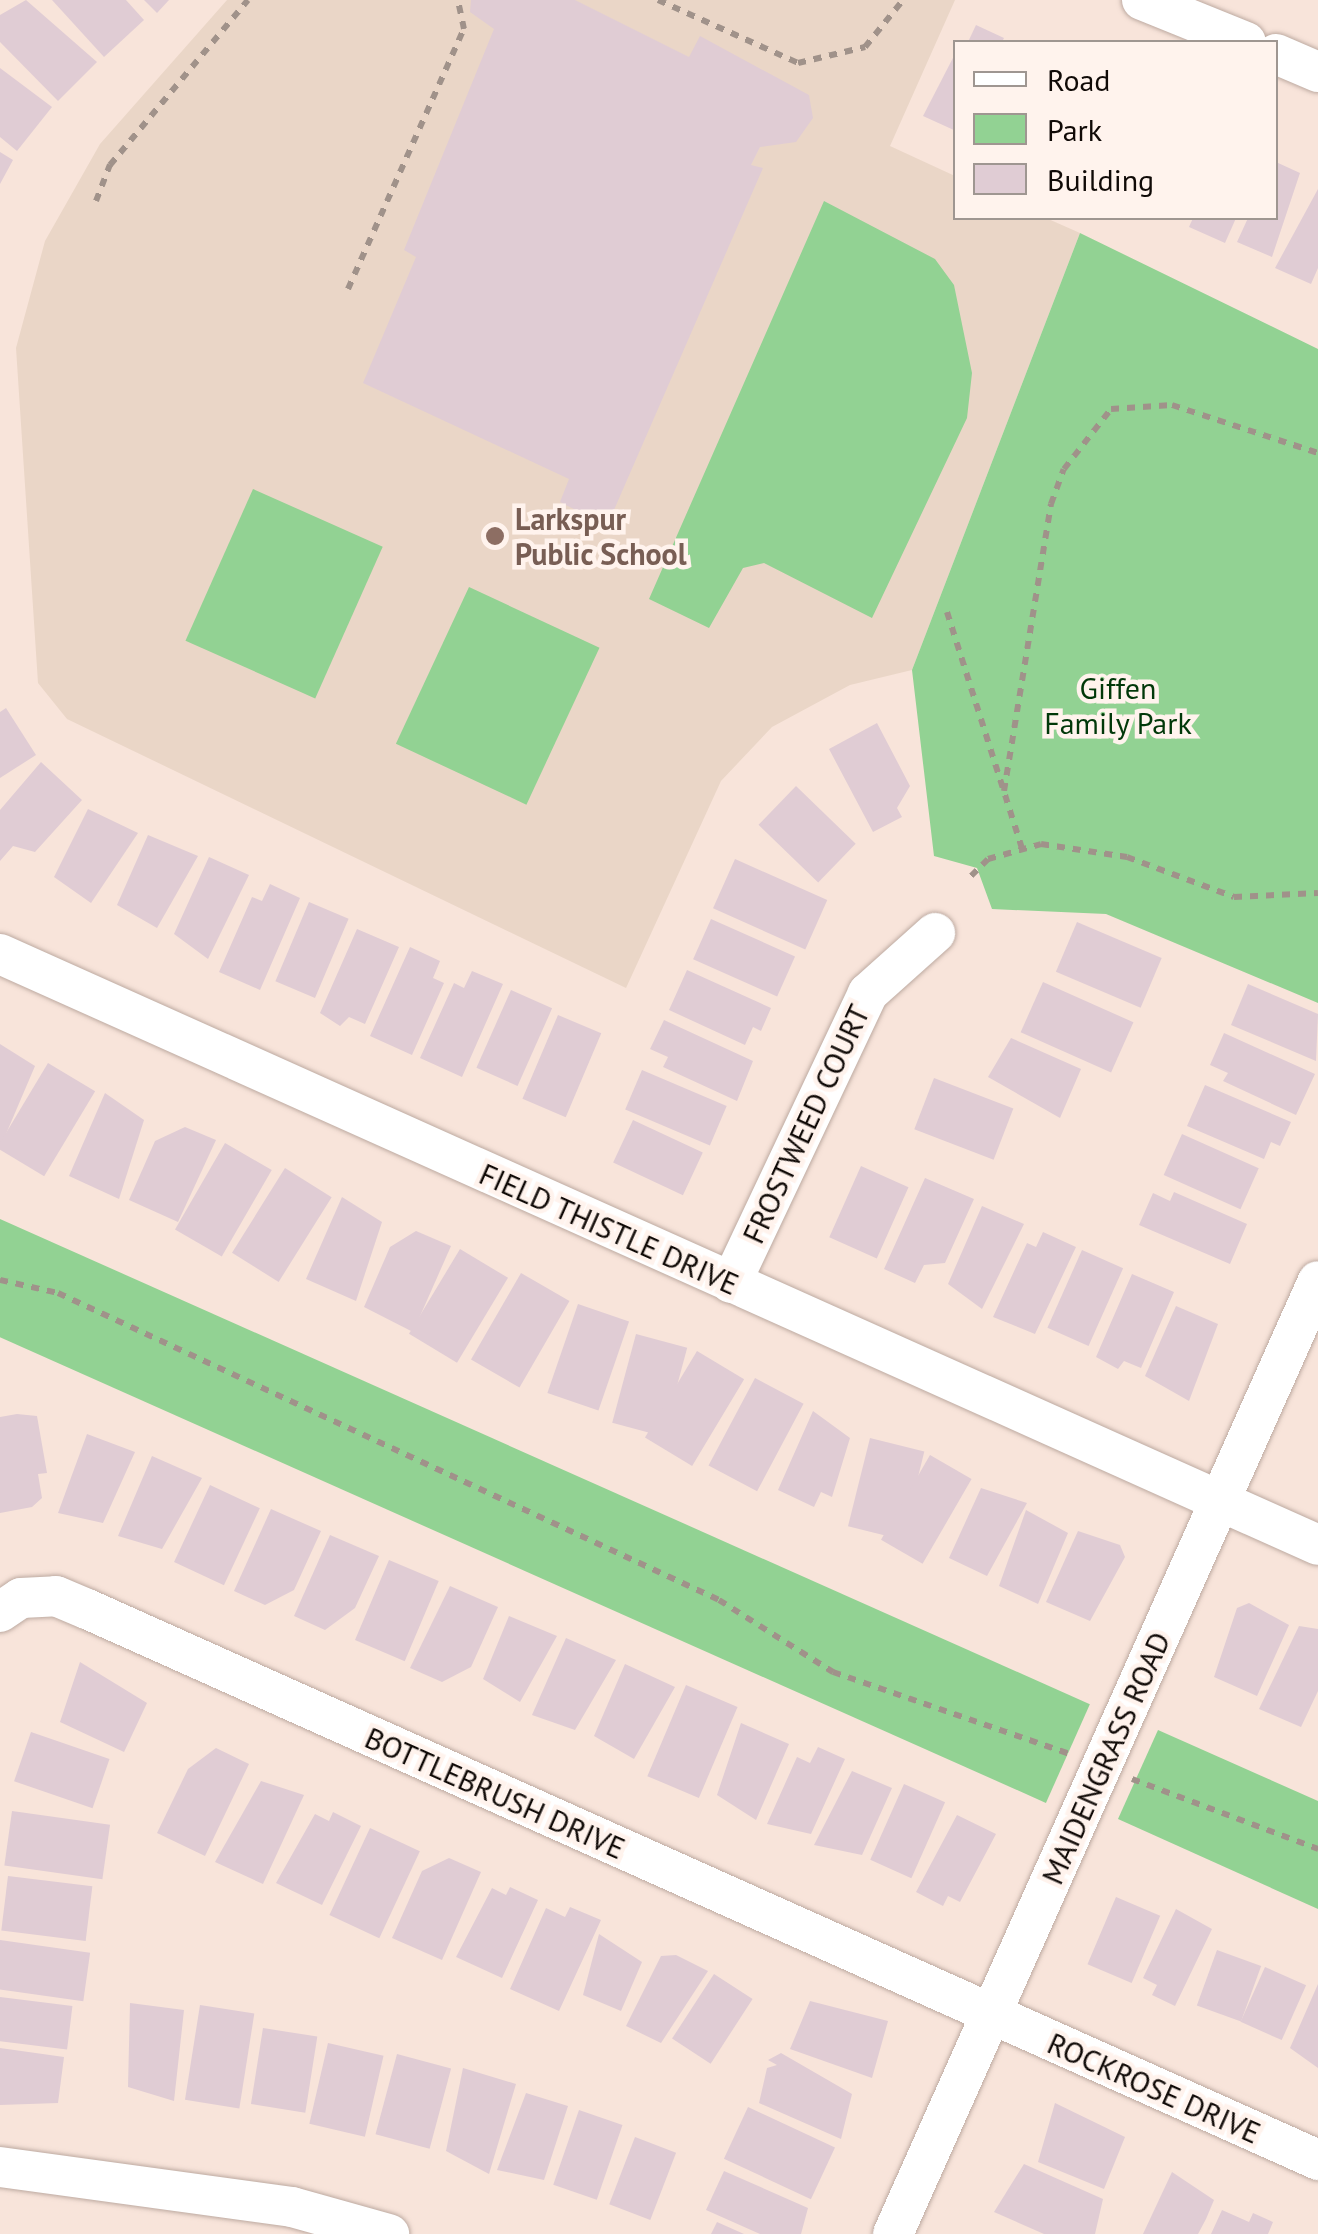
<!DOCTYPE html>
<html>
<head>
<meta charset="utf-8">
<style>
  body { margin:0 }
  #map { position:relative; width:1318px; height:2234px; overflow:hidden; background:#f8e4da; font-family:"PT Sans",sans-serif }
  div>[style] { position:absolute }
  .education>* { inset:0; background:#ead6c7 }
  .green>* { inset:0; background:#92d293; transform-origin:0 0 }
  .building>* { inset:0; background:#e0ccd4; transform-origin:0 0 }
  .path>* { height:6px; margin-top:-3px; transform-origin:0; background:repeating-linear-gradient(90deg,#a0928a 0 8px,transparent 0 16px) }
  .roads { filter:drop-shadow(0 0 2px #bdaaa1) drop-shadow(0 0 2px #bdaaa1) }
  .minor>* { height:40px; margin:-20px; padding:0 20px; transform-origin:20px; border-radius:20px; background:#fff }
  .dots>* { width:28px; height:28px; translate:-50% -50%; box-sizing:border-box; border:5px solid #fff3ed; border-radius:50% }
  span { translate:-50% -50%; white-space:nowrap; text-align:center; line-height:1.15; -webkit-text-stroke:9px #fff3ed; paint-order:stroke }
  .education-label { font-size:30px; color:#785e54; font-weight:700 }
  .left { translate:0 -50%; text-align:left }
  .park-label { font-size:30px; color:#013809 }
  .street-label { font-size:30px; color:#100a07 }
  .legend { position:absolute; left:953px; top:40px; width:325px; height:180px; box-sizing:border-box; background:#fff3ed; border:2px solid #9f9691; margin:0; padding:12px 18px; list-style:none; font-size:30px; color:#100a07 }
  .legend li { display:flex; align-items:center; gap:20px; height:50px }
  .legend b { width:50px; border:2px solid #9f9691 }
</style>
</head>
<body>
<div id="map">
  <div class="education">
    <i style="clip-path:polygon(227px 0,955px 0,890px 146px,955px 176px,956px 218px,1046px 218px,1080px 233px,912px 670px,850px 685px,772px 727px,721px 781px,626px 988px,67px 719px,38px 683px,16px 348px,45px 241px,100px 144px)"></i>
  </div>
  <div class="green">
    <i style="clip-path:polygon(824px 201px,935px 259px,954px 285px,972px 373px,967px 418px,872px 618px,764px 563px,743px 568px,709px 628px,649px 599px)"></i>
    <i style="clip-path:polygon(1080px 233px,1318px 349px,1318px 1003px,1106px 914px,992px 909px,977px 868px,934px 856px,912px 670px)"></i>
    <i style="left:253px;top:489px;width:142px;height:166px;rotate:24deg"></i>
    <i style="left:469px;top:587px;width:144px;height:173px;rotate:25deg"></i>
    <i style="left:0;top:1219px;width:1193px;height:108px;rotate:24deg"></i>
    <i style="clip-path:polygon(1158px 1730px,1318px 1801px,1318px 1909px,1118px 1819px)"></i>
  </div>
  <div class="building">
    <i style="clip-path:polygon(26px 0,97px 62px,58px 101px,0 42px,0 15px)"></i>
    <i style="clip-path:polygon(52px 0,126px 0,144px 20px,104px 57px)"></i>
    <i style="clip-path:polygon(144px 0,169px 0,157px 13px)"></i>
    <i style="clip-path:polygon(471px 0,575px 0,689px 57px,700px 36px,809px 95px,813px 118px,796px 142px,760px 147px,751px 165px,763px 168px,607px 526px,560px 502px,569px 479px,363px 383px,416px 257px,404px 250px,494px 29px,470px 12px)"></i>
    <i style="clip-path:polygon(976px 25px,1004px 38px,1002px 42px,968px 42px)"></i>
    <i style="clip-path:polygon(956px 52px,956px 131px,923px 116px)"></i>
    <i style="clip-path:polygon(0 68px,52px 107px,17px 151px,0 137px)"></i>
    <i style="clip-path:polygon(0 152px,13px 160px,0 184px)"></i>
    <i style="clip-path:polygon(1276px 162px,1300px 173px,1272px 257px,1237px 242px,1248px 218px,1276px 218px)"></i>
    <i style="clip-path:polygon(1318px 189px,1318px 268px,1311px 284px,1275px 268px)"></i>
    <i style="clip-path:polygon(1193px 218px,1236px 218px,1225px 243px,1189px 227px)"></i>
    <i style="clip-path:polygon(6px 708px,36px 755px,0 778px,0 712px)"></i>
    <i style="clip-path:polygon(877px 723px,910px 786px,897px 808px,902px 817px,873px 832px,829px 749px)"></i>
    <i style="clip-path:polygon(41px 762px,82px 800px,35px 852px,13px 846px,0 861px,0 810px)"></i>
    <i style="left:796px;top:786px;width:83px;height:54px;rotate:44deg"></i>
    <i style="clip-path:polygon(88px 809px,138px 833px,91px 903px,54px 877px)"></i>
    <i style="clip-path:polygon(148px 835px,198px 856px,157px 928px,117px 905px)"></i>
    <i style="clip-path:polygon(209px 857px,249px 875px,208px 959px,174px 934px)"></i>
    <i style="left:735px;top:859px;width:101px;height:54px;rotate:24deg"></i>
    <i style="clip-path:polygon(270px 884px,300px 898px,260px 990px,219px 972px,252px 897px,262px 901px)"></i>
    <i style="left:309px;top:902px;width:43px;height:86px;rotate:23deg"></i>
    <i style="left:711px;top:919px;width:92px;height:44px;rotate:24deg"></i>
    <i style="left:1077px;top:922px;width:92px;height:54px;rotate:23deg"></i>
    <i style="clip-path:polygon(357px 929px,399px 947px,365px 1024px,349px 1017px,340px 1026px,320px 1013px)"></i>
    <i style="clip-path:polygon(410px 947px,440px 961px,433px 978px,444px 983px,412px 1055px,370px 1036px)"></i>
    <i style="clip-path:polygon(687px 970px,771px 1008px,761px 1031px,753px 1027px,745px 1045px,669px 1010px)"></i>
    <i style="clip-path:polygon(472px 971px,503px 984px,462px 1077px,420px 1058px,454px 983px,464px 988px)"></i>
    <i style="left:1043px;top:982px;width:99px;height:55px;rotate:24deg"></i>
    <i style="clip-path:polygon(1248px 984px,1318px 1014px,1316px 1061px,1231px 1025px)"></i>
    <i style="left:511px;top:990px;width:45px;height:85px;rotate:24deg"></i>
    <i style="left:558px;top:1015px;width:47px;height:91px;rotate:23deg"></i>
    <i style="clip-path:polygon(664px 1020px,753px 1061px,737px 1101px,663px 1067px,668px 1057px,650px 1049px)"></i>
    <i style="clip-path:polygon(1224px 1033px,1315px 1074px,1296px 1115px,1223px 1081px,1228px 1073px,1210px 1065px)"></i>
    <i style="clip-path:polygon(1011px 1038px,1081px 1069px,1060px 1118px,988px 1077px)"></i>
    <i style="clip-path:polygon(0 1044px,35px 1066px,0 1148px)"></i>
    <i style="left:48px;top:1063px;width:55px;height:99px;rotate:31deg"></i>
    <i style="left:642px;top:1070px;width:92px;height:43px;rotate:23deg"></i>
    <i style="left:934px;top:1078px;width:85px;height:55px;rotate:21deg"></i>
    <i style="clip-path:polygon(1205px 1085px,1291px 1122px,1280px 1146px,1271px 1142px,1264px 1159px,1187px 1126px)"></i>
    <i style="clip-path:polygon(105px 1093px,144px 1120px,119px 1199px,69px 1176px)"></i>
    <i style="left:633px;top:1120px;width:77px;height:47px;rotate:25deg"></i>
    <i style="clip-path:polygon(185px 1127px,216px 1140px,178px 1222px,129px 1200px,155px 1141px)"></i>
    <i style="left:1182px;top:1134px;width:84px;height:45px;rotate:24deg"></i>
    <i style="left:225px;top:1143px;width:54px;height:100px;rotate:30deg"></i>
    <i style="left:861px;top:1166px;width:52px;height:78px;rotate:24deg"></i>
    <i style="left:285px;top:1168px;width:55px;height:100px;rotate:32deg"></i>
    <i style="clip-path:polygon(925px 1178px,974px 1199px,945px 1263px,924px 1265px,915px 1283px,884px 1269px)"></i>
    <i style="clip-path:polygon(1174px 1192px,1247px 1224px,1230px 1264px,1139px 1225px,1153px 1193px,1170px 1201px)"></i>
    <i style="clip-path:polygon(342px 1197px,382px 1222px,356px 1301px,306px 1279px)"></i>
    <i style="clip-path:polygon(982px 1206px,1024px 1224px,982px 1309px,948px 1284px)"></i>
    <i style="clip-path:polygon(416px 1231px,451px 1246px,413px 1332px,364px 1307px,390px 1247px)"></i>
    <i style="clip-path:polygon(1043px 1232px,1076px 1247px,1035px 1334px,993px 1317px,1027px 1243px,1036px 1247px)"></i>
    <i style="left:460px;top:1249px;width:56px;height:99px;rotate:31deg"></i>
    <i style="left:1082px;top:1250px;width:45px;height:85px;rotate:24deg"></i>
    <i style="left:521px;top:1273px;width:56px;height:100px;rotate:30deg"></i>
    <i style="clip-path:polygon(1132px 1274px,1174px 1292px,1141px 1368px,1124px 1361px,1118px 1369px,1096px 1357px)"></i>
    <i style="left:578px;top:1304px;width:54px;height:94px;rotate:19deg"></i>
    <i style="clip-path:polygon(1176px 1306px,1218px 1324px,1189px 1401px,1145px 1376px)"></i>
    <i style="left:636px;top:1334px;width:53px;height:92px;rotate:15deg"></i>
    <i style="left:697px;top:1351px;width:55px;height:101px;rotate:31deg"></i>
    <i style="left:755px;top:1378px;width:55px;height:99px;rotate:28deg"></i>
    <i style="clip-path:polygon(813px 1411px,850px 1438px,832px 1497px,821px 1492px,814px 1507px,778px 1490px)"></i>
    <i style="clip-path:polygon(17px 1414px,37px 1416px,47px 1473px,38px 1474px,42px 1498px,32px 1507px,0 1513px,0 1417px)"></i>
    <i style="clip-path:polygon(87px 1434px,135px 1452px,103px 1523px,58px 1513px)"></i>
    <i style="left:870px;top:1438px;width:56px;height:91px;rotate:14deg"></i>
    <i style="left:930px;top:1455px;width:48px;height:98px;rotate:30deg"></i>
    <i style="clip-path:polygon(152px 1456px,202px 1478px,162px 1549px,118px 1536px)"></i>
    <i style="left:210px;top:1485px;width:55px;height:85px;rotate:25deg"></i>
    <i style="clip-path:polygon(981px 1488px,1027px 1503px,987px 1576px,949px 1558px)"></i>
    <i style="clip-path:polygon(271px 1509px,321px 1531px,294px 1590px,265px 1605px,234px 1591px)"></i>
    <i style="clip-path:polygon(1026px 1510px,1068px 1533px,1038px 1604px,999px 1586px)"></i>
    <i style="clip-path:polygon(1078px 1531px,1120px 1545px,1125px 1557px,1090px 1621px,1046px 1602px)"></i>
    <i style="clip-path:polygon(330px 1535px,379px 1556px,355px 1608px,325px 1630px,294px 1616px)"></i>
    <i style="left:389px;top:1560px;width:54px;height:87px;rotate:23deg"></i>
    <i style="clip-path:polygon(450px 1586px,498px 1607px,471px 1667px,442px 1682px,410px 1668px)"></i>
    <i style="clip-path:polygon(1249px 1603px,1289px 1625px,1257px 1696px,1214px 1677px,1237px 1608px)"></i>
    <i style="clip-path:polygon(509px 1616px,557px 1636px,520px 1702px,483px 1679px)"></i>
    <i style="clip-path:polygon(1299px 1626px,1318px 1629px,1318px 1691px,1301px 1727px,1259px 1709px)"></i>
    <i style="clip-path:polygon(566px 1638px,616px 1660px,575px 1730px,532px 1715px)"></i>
    <i style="clip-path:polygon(80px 1662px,147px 1703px,124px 1752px,60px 1722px)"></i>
    <i style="clip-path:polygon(625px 1664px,675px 1687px,634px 1759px,594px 1736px)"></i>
    <i style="left:686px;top:1685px;width:56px;height:99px;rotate:23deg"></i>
    <i style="clip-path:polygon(741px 1723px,789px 1744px,756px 1820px,717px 1795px)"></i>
    <i style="left:31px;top:1732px;width:83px;height:52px;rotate:19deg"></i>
    <i style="clip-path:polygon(818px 1747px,845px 1759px,811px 1834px,767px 1824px,797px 1757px,810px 1763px)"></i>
    <i style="clip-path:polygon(216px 1748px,249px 1764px,205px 1856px,157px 1833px,188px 1769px)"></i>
    <i style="clip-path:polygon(852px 1771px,892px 1788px,862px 1855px,814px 1845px)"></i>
    <i style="clip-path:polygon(261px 1781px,304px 1795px,263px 1884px,215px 1862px)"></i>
    <i style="left:904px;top:1784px;width:45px;height:83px;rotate:24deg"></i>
    <i style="left:12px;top:1811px;width:99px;height:55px;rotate:8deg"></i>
    <i style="clip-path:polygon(333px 1812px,361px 1826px,322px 1905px,276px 1883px,315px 1814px,329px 1821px)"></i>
    <i style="clip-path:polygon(957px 1815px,996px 1834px,960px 1902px,948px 1896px,943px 1906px,916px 1892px)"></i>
    <i style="left:370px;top:1828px;width:55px;height:96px;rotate:25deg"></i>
    <i style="clip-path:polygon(449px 1858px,481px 1872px,442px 1960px,392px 1938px,422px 1871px)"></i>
    <i style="left:8px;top:1876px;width:85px;height:55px;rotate:7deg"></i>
    <i style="clip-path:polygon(510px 1887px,538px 1900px,502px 1978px,456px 1957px,492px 1888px,506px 1895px)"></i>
    <i style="left:1116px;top:1897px;width:48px;height:73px;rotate:23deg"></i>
    <i style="clip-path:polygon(570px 1907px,601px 1920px,559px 2011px,510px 1989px,546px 1908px,565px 1917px)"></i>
    <i style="clip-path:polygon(1176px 1909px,1212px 1929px,1175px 2006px,1152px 1995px,1157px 1985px,1143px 1978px)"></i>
    <i style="clip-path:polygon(599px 1934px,642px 1962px,621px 2011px,583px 1995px)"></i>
    <i style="left:0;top:1940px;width:91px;height:49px;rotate:8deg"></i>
    <i style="left:1217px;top:1950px;width:47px;height:59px;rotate:20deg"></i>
    <i style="clip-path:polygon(676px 1955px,708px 1971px,661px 2043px,626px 2026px,661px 1956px)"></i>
    <i style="left:1265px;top:1967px;width:45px;height:60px;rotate:24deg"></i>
    <i style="left:714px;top:1974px;width:46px;height:77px;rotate:33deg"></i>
    <i style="clip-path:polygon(1318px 1984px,1318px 2068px,1290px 2048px)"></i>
    <i style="left:0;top:1997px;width:73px;height:44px;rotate:7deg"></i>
    <i style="clip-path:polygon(810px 2001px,888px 2021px,872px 2078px,790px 2049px)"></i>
    <i style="clip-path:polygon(130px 2003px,184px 2010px,174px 2101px,128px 2087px)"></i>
    <i style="left:200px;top:2005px;width:55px;height:96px;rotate:9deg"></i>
    <i style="left:263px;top:2028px;width:55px;height:77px;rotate:9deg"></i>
    <i style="left:328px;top:2043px;width:57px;height:83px;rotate:13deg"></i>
    <i style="clip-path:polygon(0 2048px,64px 2057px,58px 2103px,0 2105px)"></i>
    <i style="clip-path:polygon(781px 2053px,852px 2094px,841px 2139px,759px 2103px,767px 2068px,777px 2065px,768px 2060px)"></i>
    <i style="left:397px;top:2054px;width:56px;height:83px;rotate:15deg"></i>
    <i style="clip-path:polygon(463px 2068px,516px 2084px,489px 2174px,446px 2151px)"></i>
    <i style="clip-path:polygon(526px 2093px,568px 2106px,544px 2180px,497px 2170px)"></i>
    <i style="clip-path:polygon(1055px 2103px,1125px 2137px,1104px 2189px,1038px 2162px)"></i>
    <i style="left:748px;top:2107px;width:96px;height:57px;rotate:25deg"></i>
    <i style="left:579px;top:2110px;width:46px;height:79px;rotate:19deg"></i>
    <i style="left:635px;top:2137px;width:44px;height:72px;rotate:21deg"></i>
    <i style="clip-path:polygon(1024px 2164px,1103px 2199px,1095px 2234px,1044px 2234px,994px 2212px)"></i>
    <i style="clip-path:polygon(724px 2171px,808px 2208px,801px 2234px,760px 2234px,706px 2210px)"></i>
    <i style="clip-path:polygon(1172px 2172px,1214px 2200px,1206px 2219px,1198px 2234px,1143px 2234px)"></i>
    <i style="clip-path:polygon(1222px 2210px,1249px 2222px,1253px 2213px,1273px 2222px,1268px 2234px,1211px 2234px)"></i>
    <i style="clip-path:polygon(717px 2222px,744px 2234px,711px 2234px)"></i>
  </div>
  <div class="path">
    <i style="left:658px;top:0;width:154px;rotate:24.2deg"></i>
    <i style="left:798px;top:63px;width:69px;rotate:-13.4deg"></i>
    <i style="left:865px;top:47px;width:60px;rotate:-51deg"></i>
    <i style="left:96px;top:201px;width:39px;rotate:-69deg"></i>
    <i style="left:110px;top:165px;width:215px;rotate:-50.1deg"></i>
    <i style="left:348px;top:289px;width:285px;rotate:-66deg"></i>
    <i style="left:464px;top:29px;width:30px;rotate:-102deg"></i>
    <i style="left:947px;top:612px;width:248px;rotate:72.4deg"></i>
    <i style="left:1004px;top:791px;width:291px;rotate:-80.7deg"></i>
    <i style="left:1051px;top:504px;width:37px;rotate:-70deg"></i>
    <i style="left:1064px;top:469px;width:76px;rotate:-51.9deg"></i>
    <i style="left:1111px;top:409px;width:61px;rotate:-3.8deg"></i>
    <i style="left:1172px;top:405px;width:154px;rotate:18.2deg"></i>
    <i style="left:971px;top:876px;width:24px;rotate:-45deg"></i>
    <i style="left:988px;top:859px;width:55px;rotate:-15.8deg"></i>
    <i style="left:1041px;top:844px;width:87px;rotate:8.6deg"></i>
    <i style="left:1127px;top:857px;width:114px;rotate:20.5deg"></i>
    <i style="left:1234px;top:897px;width:84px;rotate:-2.7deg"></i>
    <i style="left:0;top:1280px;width:59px;rotate:12.6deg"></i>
    <i style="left:58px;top:1293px;width:729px;rotate:24.91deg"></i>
    <i style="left:719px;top:1600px;width:135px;rotate:32.3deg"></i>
    <i style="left:833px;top:1672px;width:251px;rotate:19.1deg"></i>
    <i style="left:1132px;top:1779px;width:199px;rotate:20.6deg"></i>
  </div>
  <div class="roads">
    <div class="minor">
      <i style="left:1142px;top:0;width:112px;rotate:22deg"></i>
      <i style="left:1276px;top:54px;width:46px;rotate:23.2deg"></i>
      <i style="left:0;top:954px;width:1444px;rotate:24.15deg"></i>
      <i style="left:731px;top:1283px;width:321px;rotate:-64.7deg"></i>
      <i style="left:868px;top:993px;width:90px;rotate:-41.8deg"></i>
      <i style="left:0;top:1612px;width:25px;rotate:-34deg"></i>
      <i style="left:21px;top:1598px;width:35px;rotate:-3deg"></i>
      <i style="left:56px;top:1596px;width:34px;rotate:23deg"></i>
      <i style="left:87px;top:1609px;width:1349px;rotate:24.11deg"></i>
      <i style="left:0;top:2167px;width:295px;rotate:7.8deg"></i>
      <i style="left:292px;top:2207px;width:101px;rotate:15.6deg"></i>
      <i style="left:893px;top:2234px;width:1043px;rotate:-65.97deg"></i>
    </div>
  </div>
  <div class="dots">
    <i style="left:495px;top:536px;background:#8d6e63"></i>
  </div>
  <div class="education-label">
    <span class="left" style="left:515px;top:536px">Larkspur<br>Public School</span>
  </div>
  <div class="park-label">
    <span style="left:1118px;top:705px">Giffen<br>Family Park</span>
  </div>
  <div class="street-label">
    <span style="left:806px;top:1124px;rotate:-65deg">FROSTWEED COURT</span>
    <span style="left:609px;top:1229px;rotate:24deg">FIELD THISTLE DRIVE</span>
    <span style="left:1106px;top:1758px;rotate:-66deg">MAIDENGRASS ROAD</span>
    <span style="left:495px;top:1793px;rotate:24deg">BOTTLEBRUSH DRIVE</span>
    <span style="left:1154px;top:2088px;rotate:24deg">ROCKROSE DRIVE</span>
  </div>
  <ul class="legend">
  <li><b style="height:12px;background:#fff"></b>Road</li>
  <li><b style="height:28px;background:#92d293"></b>Park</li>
  <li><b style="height:28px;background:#e0ccd4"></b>Building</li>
  </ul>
</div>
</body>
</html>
